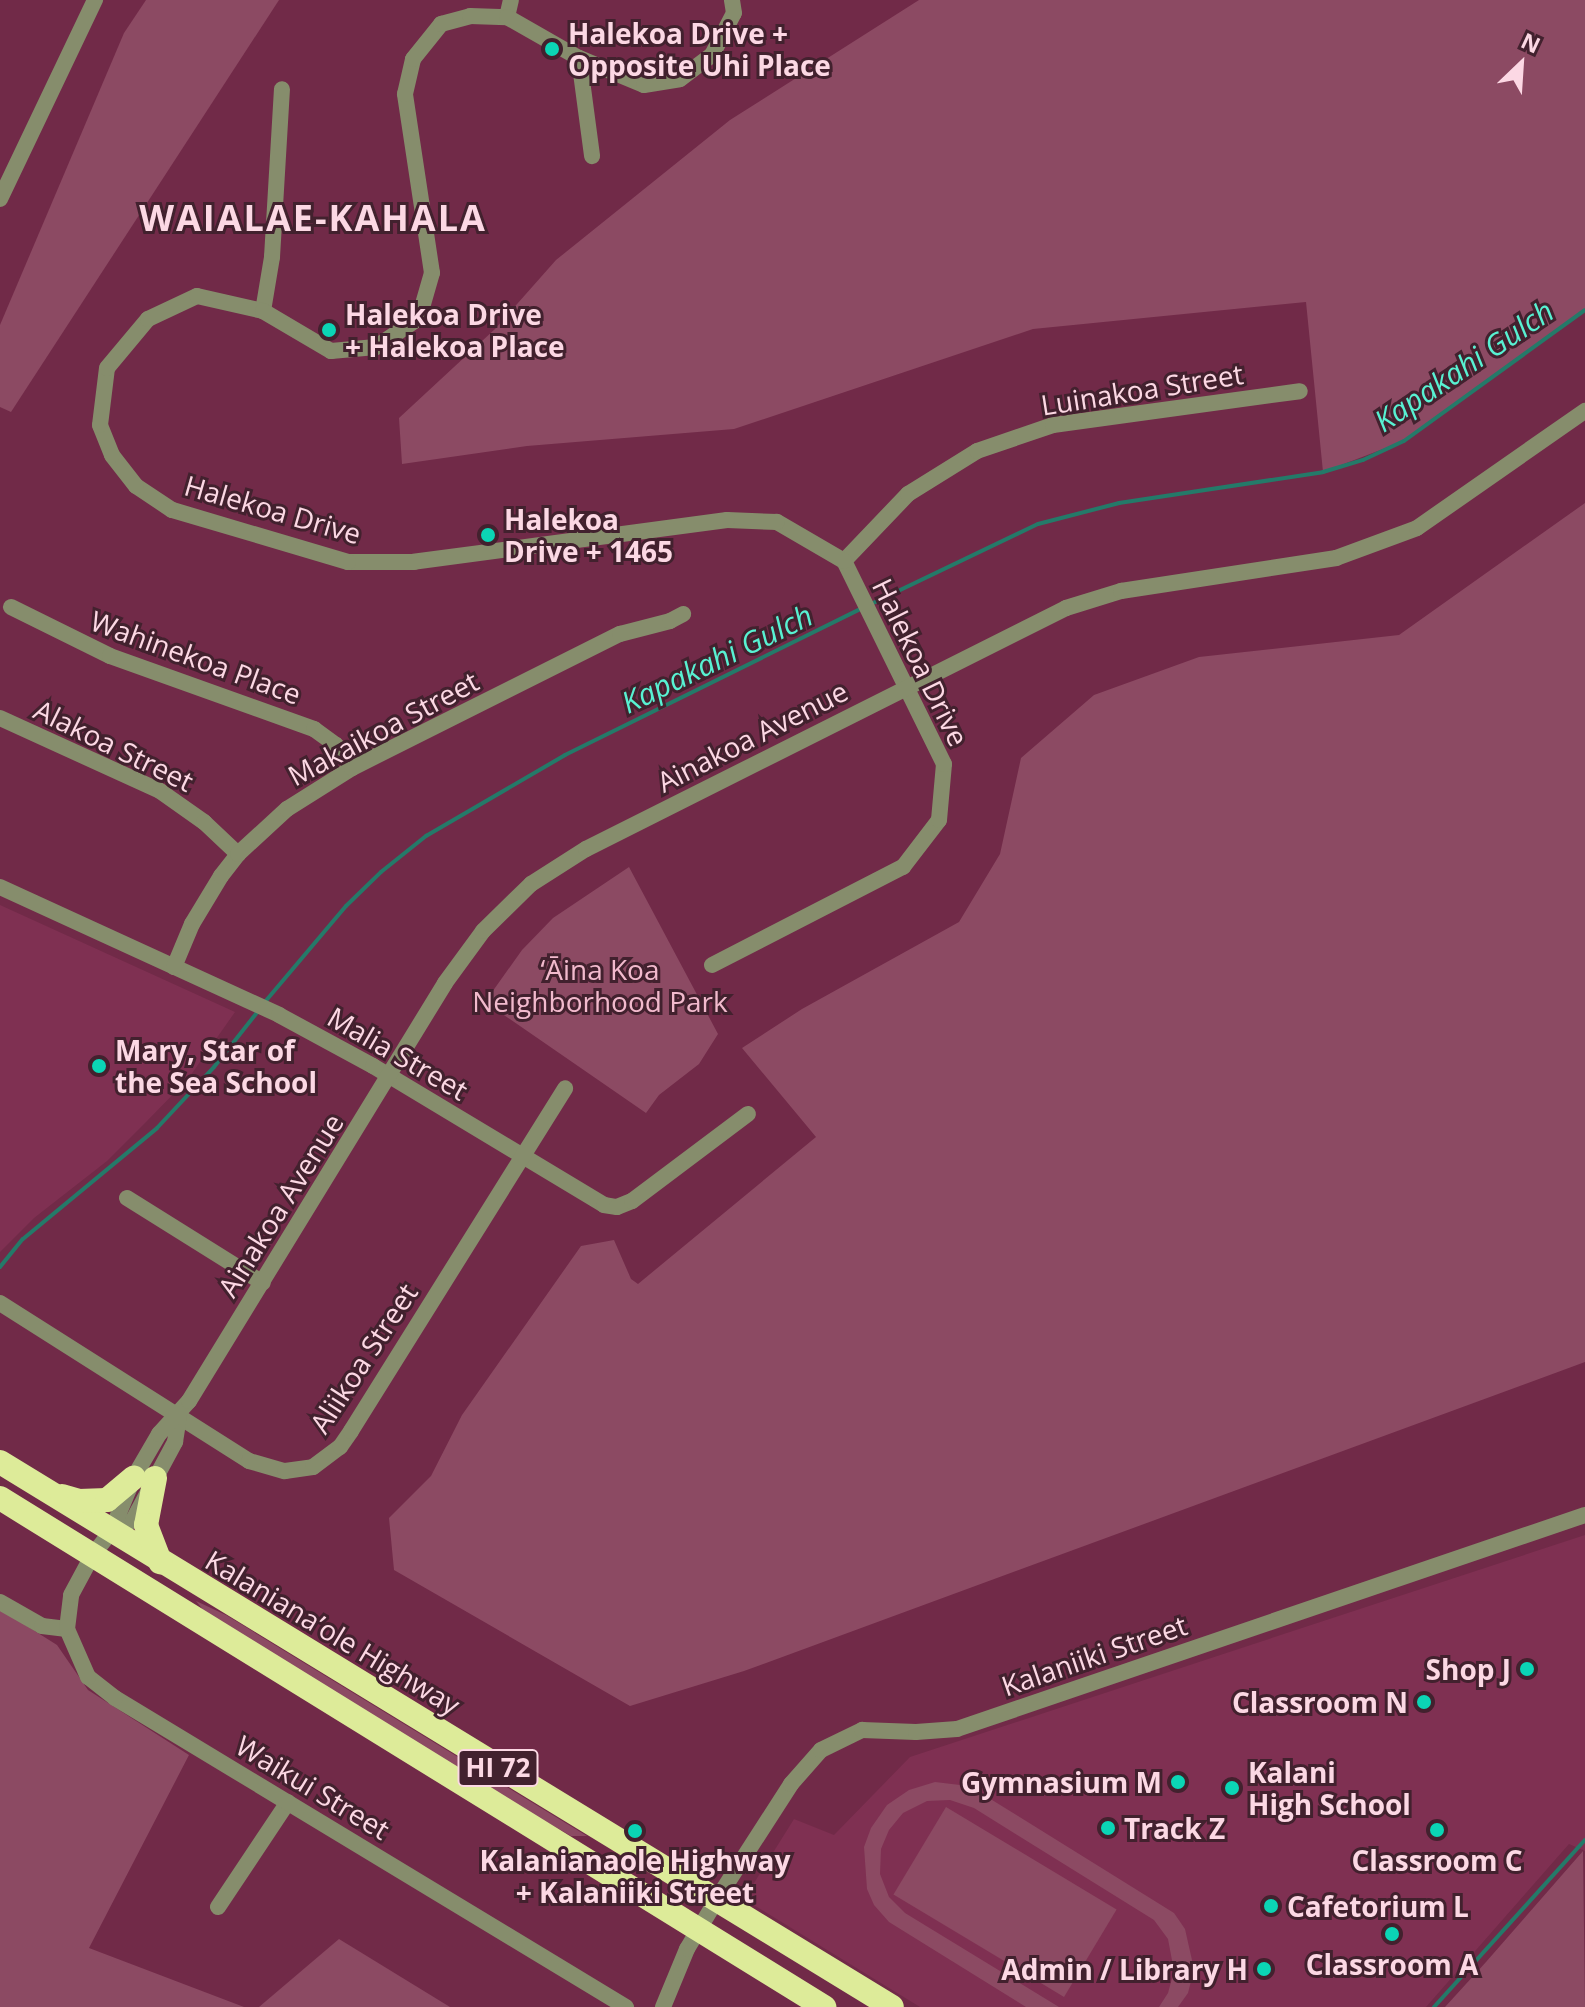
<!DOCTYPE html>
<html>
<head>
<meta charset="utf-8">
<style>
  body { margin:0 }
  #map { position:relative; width:1585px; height:2007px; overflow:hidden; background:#712a48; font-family:"Open Sans",sans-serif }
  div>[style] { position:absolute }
  .built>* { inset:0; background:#7f3052 }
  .green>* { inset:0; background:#8c4a63; transform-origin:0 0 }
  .stream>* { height:4px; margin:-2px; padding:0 2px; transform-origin:2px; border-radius:2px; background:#247a69 }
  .minor>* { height:16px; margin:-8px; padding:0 8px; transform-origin:8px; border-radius:8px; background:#868d6c }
  .highway>* { height:24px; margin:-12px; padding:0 12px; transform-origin:12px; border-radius:12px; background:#ddeb99 }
  .dots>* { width:22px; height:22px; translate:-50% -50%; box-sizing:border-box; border:4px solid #42212e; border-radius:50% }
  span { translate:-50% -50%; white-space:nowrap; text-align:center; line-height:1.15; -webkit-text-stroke:6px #42212e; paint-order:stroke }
  .shield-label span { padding:2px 6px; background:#42212e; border:2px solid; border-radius:6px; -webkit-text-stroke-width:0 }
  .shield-label { font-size:26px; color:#fcd8e4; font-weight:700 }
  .poi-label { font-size:28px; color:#fcd8e4; font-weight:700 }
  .left { translate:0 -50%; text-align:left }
  .right { translate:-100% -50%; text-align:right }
  .street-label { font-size:28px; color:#fcd8e4 }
  .park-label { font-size:28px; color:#f2bacd }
  .water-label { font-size:30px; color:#58f1d2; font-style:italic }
  .district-label { font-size:36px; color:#fcd8e4; font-weight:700; letter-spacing:2px }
  .north { position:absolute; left:1481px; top:24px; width:80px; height:80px; -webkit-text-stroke:6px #42212e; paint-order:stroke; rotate:25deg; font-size:22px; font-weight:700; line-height:32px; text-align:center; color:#fcd8e4 }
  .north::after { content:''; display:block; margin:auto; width:28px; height:36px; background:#fcd8e4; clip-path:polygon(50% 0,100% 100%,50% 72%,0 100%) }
</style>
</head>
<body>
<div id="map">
  <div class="built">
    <i style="clip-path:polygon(0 905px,235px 1012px,188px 1079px,146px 1122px,107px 1161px,34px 1218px,0 1252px)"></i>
    <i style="clip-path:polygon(1585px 1535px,1585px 1851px,1569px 1844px,1426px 2007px,920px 2007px,744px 1899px,794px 1819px,834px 1835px,910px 1757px)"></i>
  </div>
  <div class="green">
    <i style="clip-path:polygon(146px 0,279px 0,11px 412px,0 407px,0 325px,124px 33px)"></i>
    <i style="clip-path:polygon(919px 0,1585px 0,1585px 310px,1404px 441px,1323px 472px,1306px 302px,1033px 329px,734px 429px,527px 446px,402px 464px,399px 418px,495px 329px,556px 260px,730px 120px)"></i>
    <i style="clip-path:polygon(1585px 503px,1585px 1362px,744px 1671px,630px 1706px,394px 1570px,389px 1518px,431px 1476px,462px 1415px,581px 1246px,614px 1240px,631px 1279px,638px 1284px,816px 1137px,742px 1048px,802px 1009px,959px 922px,1000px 854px,1021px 758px,1094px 695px,1199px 657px,1399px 635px)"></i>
    <i style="clip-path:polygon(629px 867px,718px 1034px,699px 1064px,659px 1095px,646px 1113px,485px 1002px,522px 950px,553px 918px)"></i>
    <i style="clip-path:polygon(196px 1601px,226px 1615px,587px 1836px,571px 1836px,521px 1807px,204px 1611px)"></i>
    <i style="clip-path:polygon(0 1609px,57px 1645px,88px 1690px,189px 1755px,89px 1948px,244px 2007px,0 2007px)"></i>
    <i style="clip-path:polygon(935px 1782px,960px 1785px,984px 1795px,1174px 1913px,1185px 1929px,1194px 1969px,1188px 1993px,1178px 2007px,1159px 2007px,1168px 1993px,1174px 1971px,1168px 1939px,1154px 1920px,974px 1808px,950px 1800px,927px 1801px,903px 1813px,889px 1830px,881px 1849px,880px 1874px,889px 1897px,905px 1913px,1059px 2007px,1026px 2007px,889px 1922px,874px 1905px,867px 1889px,864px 1847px,871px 1828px,887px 1805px,909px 1790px)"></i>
    <i style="left:946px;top:1807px;width:199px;height:102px;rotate:31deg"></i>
    <i style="clip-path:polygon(1583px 1851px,1585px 2007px,1445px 2007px,1486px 1962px)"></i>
    <i style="clip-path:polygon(339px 1939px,450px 2007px,259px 2007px)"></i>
  </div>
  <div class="stream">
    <i style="left:871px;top:604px;width:185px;rotate:-25.6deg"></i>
    <i style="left:1038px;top:524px;width:84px;rotate:-14.5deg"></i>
    <i style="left:1119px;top:503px;width:206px;rotate:-8.6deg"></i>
    <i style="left:1323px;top:472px;width:42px;rotate:-16.7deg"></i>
    <i style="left:1363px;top:460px;width:45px;rotate:-24.9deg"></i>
    <i style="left:1404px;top:441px;width:223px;rotate:-35.9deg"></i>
    <i style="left:264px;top:1003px;width:127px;rotate:-49.8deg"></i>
    <i style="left:346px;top:906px;width:49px;rotate:-44.2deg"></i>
    <i style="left:381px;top:872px;width:58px;rotate:-38.7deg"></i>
    <i style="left:426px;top:836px;width:161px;rotate:-30.2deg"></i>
    <i style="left:565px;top:755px;width:332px;rotate:-26.3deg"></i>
    <i style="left:0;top:1267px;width:36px;rotate:-51deg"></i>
    <i style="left:23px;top:1239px;width:174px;rotate:-39.6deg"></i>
    <i style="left:157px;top:1128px;width:83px;rotate:-46.9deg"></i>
    <i style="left:214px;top:1067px;width:73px;rotate:-51.7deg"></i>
    <i style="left:1434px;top:2007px;width:225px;rotate:-47.9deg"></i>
  </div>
  <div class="minor">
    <i style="left:507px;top:17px;width:17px;rotate:-77deg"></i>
    <i style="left:579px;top:58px;width:99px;rotate:82.4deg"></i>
    <i style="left:0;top:199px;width:221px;rotate:-64.5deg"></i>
    <i style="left:263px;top:311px;width:55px;rotate:-80.5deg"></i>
    <i style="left:272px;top:257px;width:168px;rotate:-86.6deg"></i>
    <i style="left:844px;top:561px;width:93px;rotate:-46.3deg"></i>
    <i style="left:908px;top:494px;width:81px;rotate:-31.9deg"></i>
    <i style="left:977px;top:451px;width:80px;rotate:-18.9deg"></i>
    <i style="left:1053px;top:425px;width:249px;rotate:-7.8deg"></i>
    <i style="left:11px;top:607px;width:110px;rotate:26.3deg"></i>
    <i style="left:110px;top:656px;width:217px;rotate:19.7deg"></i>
    <i style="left:314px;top:729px;width:27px;rotate:36deg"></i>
    <i style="left:336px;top:745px;width:28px;rotate:55deg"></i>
    <i style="left:0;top:718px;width:176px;rotate:24.5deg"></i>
    <i style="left:160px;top:791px;width:54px;rotate:35.2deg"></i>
    <i style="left:204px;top:822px;width:47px;rotate:43.3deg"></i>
    <i style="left:0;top:887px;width:307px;rotate:24.6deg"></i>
    <i style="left:279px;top:1015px;width:107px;rotate:28.5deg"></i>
    <i style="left:373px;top:1066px;width:270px;rotate:31deg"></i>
    <i style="left:604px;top:1205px;width:13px;rotate:9deg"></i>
    <i style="left:617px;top:1207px;width:16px;rotate:-22deg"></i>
    <i style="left:632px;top:1201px;width:145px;rotate:-36.9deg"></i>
    <i style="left:712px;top:965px;width:215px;rotate:-27.2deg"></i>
    <i style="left:903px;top:867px;width:59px;rotate:-52.5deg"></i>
    <i style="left:939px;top:820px;width:56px;rotate:-84.9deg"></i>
    <i style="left:944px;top:764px;width:226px;rotate:-116.2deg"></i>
    <i style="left:844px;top:561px;width:78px;rotate:-149.8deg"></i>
    <i style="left:777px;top:522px;width:50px;rotate:-177.7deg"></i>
    <i style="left:727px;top:520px;width:316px;rotate:172.4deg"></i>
    <i style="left:414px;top:562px;width:66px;rotate:180deg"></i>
    <i style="left:348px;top:562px;width:184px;rotate:-163.5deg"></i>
    <i style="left:172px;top:510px;width:43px;rotate:-146.3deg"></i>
    <i style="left:136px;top:486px;width:39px;rotate:-128deg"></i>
    <i style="left:112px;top:455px;width:32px;rotate:-112deg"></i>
    <i style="left:100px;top:425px;width:57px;rotate:-83deg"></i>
    <i style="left:107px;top:368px;width:64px;rotate:-50.1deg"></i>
    <i style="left:148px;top:319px;width:54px;rotate:-25.1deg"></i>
    <i style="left:197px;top:296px;width:68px;rotate:12.8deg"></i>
    <i style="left:263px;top:311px;width:79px;rotate:30.5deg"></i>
    <i style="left:331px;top:351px;width:45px;rotate:-5.1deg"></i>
    <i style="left:376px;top:347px;width:52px;rotate:-34deg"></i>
    <i style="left:419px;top:318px;width:47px;rotate:-73.9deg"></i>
    <i style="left:432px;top:273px;width:181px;rotate:-98.6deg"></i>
    <i style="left:405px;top:94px;width:36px;rotate:-77deg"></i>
    <i style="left:413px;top:59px;width:45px;rotate:-51.3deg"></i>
    <i style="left:441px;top:24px;width:30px;rotate:-15deg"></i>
    <i style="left:470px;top:16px;width:37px;rotate:2deg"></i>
    <i style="left:507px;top:17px;width:83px;rotate:29.7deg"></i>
    <i style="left:579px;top:58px;width:70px;rotate:22.6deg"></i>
    <i style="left:644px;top:85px;width:36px;rotate:-9deg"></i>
    <i style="left:680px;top:79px;width:40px;rotate:-37deg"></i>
    <i style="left:712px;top:55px;width:47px;rotate:-62.4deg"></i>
    <i style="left:734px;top:13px;width:13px;rotate:-99deg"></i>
    <i style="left:174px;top:967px;width:47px;rotate:-67.3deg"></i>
    <i style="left:192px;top:924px;width:56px;rotate:-58.9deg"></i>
    <i style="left:221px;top:876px;width:28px;rotate:-52deg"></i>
    <i style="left:238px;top:854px;width:67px;rotate:-42.6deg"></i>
    <i style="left:287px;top:809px;width:77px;rotate:-32.2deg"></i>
    <i style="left:352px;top:768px;width:300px;rotate:-26.6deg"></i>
    <i style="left:620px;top:634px;width:52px;rotate:-14.6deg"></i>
    <i style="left:670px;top:621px;width:15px;rotate:-28deg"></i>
    <i style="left:127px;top:1198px;width:160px;rotate:32deg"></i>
    <i style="left:0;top:1303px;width:295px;rotate:32.4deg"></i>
    <i style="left:249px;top:1461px;width:37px;rotate:16deg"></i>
    <i style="left:285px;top:1471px;width:28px;rotate:-8deg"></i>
    <i style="left:313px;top:1467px;width:34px;rotate:-37deg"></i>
    <i style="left:340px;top:1447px;width:19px;rotate:-55deg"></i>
    <i style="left:351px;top:1431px;width:404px;rotate:-58deg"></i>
    <i style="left:111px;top:1532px;width:25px;rotate:-29deg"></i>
    <i style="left:133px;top:1520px;width:89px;rotate:-61.7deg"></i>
    <i style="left:175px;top:1442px;width:26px;rotate:-81deg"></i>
    <i style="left:0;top:1602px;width:48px;rotate:29.7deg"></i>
    <i style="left:42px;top:1626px;width:25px;rotate:7deg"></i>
    <i style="left:218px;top:1907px;width:126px;rotate:-56.3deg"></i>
    <i style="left:626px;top:2007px;width:597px;rotate:-148.84deg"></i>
    <i style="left:115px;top:1698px;width:34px;rotate:-142deg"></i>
    <i style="left:88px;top:1677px;width:52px;rotate:-113.6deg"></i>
    <i style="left:67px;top:1629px;width:34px;rotate:-83deg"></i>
    <i style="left:71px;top:1595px;width:44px;rotate:-61.7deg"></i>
    <i style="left:92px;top:1556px;width:31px;rotate:-52deg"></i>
    <i style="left:111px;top:1532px;width:60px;rotate:-67.3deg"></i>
    <i style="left:134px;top:1477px;width:50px;rotate:-59.8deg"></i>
    <i style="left:159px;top:1434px;width:45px;rotate:-47.7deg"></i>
    <i style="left:189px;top:1401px;width:490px;rotate:-58.5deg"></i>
    <i style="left:445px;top:983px;width:64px;rotate:-53.8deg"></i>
    <i style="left:483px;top:931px;width:67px;rotate:-44.4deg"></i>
    <i style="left:531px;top:884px;width:65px;rotate:-32.5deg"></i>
    <i style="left:586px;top:849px;width:537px;rotate:-26.66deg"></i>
    <i style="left:1066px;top:608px;width:58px;rotate:-17.2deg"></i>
    <i style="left:1121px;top:591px;width:218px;rotate:-8.7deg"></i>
    <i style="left:1336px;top:558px;width:86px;rotate:-20.3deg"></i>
    <i style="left:1417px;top:528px;width:205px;rotate:-34.9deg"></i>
    <i style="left:663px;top:2007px;width:63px;rotate:-67.5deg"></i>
    <i style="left:687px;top:1949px;width:58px;rotate:-59deg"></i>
    <i style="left:717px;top:1899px;width:137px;rotate:-57.2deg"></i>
    <i style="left:791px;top:1784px;width:45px;rotate:-48.6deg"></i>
    <i style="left:821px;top:1750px;width:46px;rotate:-26deg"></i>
    <i style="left:862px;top:1730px;width:54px;rotate:2.1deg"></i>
    <i style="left:916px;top:1732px;width:41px;rotate:-4.2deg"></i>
    <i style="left:957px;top:1729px;width:663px;rotate:-18.82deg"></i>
  </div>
  <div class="highway">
    <i style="left:0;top:1462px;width:1045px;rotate:31.42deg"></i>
    <i style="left:155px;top:1478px;width:48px;rotate:100.8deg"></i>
    <i style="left:146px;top:1525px;width:40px;rotate:69deg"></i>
    <i style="left:62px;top:1496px;width:18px;rotate:16deg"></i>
    <i style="left:79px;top:1501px;width:28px;rotate:-2deg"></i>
    <i style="left:107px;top:1500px;width:35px;rotate:-40deg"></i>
    <i style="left:0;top:1498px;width:969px;rotate:31.7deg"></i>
  </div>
  <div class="dots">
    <i style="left:552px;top:49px;background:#0bd5b5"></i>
    <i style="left:329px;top:330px;background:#0bd5b5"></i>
    <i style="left:488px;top:535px;background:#0bd5b5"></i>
    <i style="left:99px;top:1066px;background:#0bd5b5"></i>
    <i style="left:1527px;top:1669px;background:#0bd5b5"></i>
    <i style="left:1424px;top:1702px;background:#0bd5b5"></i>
    <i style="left:1178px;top:1782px;background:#0bd5b5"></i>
    <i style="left:1232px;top:1788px;background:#0bd5b5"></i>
    <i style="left:1108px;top:1828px;background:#0bd5b5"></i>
    <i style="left:1437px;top:1830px;background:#0bd5b5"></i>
    <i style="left:635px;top:1831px;background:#0bd5b5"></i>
    <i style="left:1271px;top:1906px;background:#0bd5b5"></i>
    <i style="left:1392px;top:1934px;background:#0bd5b5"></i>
    <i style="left:1264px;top:1969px;background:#0bd5b5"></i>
  </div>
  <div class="shield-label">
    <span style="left:498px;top:1768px">HI 72</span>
  </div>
  <div class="poi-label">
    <span class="left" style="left:568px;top:49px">Halekoa Drive +<br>Opposite Uhi Place</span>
    <span class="left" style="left:345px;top:330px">Halekoa Drive<br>+ Halekoa Place</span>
    <span class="left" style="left:504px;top:535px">Halekoa<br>Drive + 1465</span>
    <span class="left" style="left:115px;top:1066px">Mary, Star of<br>the Sea School</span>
    <span class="right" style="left:1511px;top:1669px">Shop J</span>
    <span class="right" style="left:1408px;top:1702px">Classroom N</span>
    <span class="left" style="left:1248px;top:1788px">Kalani<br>High School</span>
    <span class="right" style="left:1162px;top:1782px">Gymnasium M</span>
    <span class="left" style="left:1124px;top:1828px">Track Z</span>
    <span style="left:635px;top:1876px">Kalanianaole Highway<br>+ Kalaniiki Street</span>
    <span style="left:1437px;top:1860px">Classroom C</span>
    <span class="left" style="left:1287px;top:1906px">Cafetorium L</span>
    <span style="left:1392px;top:1964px">Classroom A</span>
    <span class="right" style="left:1248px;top:1969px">Admin / Library H</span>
  </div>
  <div class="street-label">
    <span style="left:1142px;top:389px;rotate:-9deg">Luinakoa Street</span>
    <span style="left:273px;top:509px;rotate:16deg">Halekoa Drive</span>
    <span style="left:196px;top:657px;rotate:20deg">Wahinekoa Place</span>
    <span style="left:921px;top:662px;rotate:64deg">Halekoa Drive</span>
    <span style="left:383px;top:728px;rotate:-28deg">Makaikoa Street</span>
    <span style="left:752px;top:736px;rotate:-27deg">Ainakoa Avenue</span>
    <span style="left:114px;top:745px;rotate:26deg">Alakoa Street</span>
    <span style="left:398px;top:1053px;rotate:30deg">Malia Street</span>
    <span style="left:280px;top:1205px;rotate:-58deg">Ainakoa Avenue</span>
    <span style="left:363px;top:1358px;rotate:-57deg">Aliikoa Street</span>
    <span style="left:333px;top:1632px;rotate:31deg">Kalaniana’ole Highway</span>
    <span style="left:1094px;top:1655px;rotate:-19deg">Kalaniiki Street</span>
    <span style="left:313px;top:1787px;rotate:31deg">Waikui Street</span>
  </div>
  <div class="park-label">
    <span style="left:600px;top:985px">‘Āina Koa<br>Neighborhood Park</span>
  </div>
  <div class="water-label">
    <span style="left:1464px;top:366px;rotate:-34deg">Kapakahi Gulch</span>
    <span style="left:717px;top:659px;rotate:-26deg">Kapakahi Gulch</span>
  </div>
  <div class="district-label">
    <span style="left:313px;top:218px">WAIALAE-KAHALA</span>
  </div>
  <div class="north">N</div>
</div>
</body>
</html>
